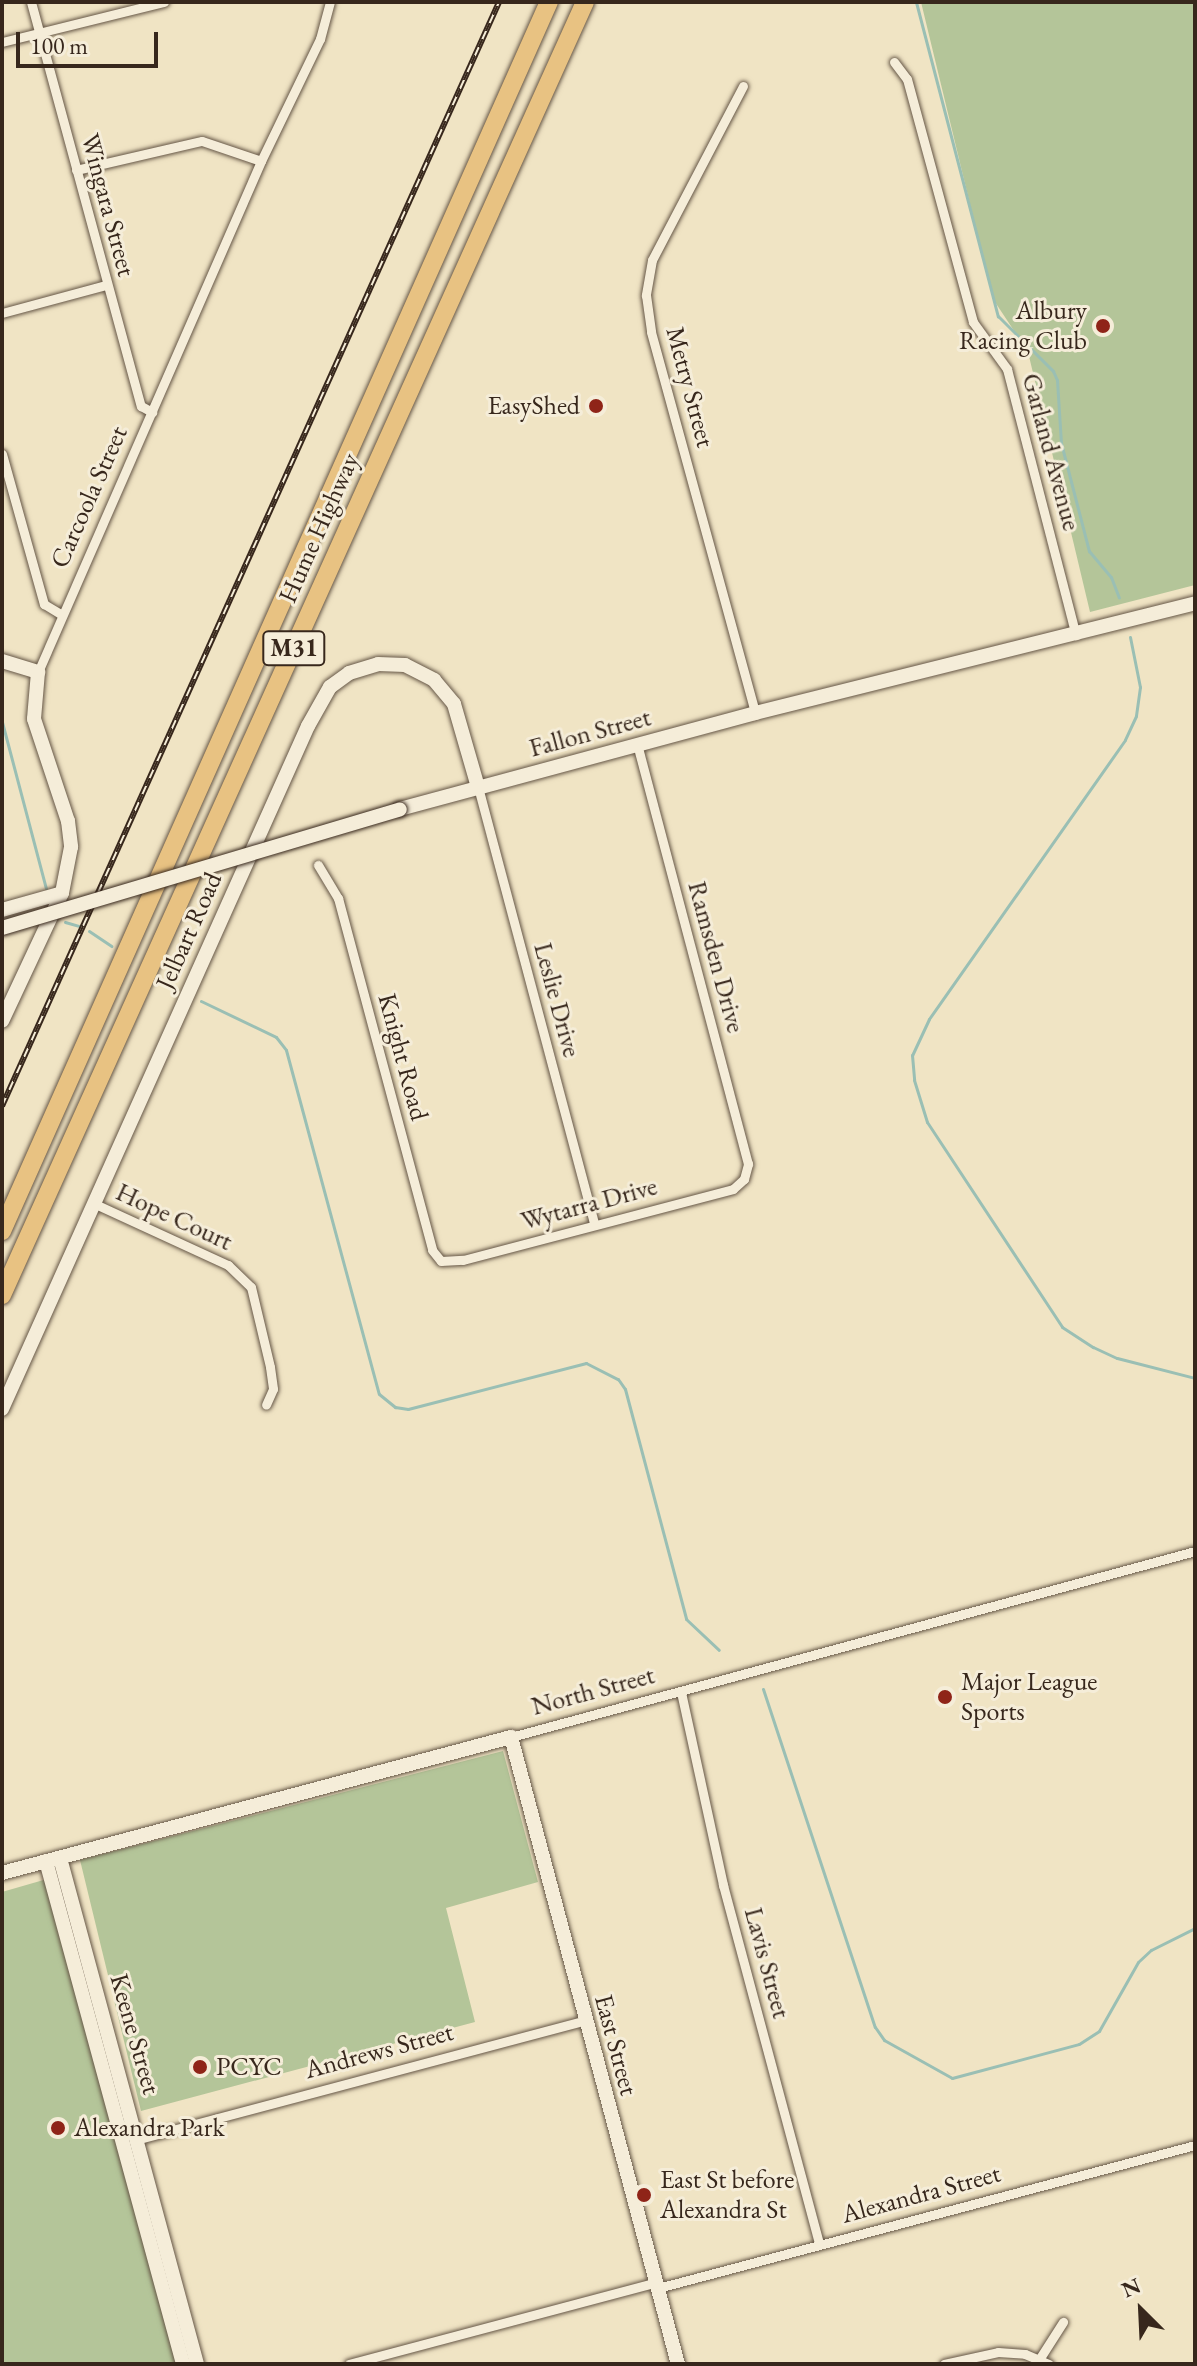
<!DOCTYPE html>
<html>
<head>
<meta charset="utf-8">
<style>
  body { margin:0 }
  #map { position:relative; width:1197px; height:2366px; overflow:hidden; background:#f0e4c4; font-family:"EB Garamond",serif }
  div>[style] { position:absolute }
  .green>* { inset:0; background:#b4c599 }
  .stream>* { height:3px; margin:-1.5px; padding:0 1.5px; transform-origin:1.5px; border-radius:1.5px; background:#9abfb4 }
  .roads { filter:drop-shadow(0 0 2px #655646) drop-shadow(0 0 2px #655646) }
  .street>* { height:9px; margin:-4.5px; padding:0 4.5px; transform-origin:4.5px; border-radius:4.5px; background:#f5edd9 }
  .secondary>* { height:14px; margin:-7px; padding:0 7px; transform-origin:7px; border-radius:7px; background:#f5edd9 }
  .highway>* { height:18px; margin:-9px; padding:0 9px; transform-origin:9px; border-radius:9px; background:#e8c282 }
  .rail>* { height:6px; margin-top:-3px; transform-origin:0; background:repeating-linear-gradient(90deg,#f5edd9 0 9px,#37271c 0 18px); box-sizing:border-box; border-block:2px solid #37271c }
  .bridges { filter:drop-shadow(0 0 2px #37271c) drop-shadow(0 0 2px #37271c) }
  .secondary-bridge>* { height:14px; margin:-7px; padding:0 7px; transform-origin:7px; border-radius:7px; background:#f5edd9 }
  .dots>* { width:22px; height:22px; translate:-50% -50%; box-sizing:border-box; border:4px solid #f5edd9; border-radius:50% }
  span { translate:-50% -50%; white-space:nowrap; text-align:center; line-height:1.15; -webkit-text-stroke:6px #f5edd9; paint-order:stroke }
  .shield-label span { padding:2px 6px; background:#f5edd9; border:2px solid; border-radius:6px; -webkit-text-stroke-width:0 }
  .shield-label { font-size:24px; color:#37271c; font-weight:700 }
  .street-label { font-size:26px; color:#37271c }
  .poi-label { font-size:26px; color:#37271c }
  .right { translate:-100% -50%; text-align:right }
  .left { translate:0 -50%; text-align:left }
  .frame { position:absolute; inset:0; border:4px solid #37271c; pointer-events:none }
  .north { position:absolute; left:1101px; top:2270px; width:80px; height:80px; -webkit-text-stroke:6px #f5edd9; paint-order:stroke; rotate:336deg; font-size:22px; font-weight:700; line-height:32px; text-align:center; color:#37271c }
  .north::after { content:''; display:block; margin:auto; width:28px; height:36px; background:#37271c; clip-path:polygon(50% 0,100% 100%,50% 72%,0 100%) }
  .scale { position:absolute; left:16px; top:32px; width:142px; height:36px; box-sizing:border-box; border:4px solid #37271c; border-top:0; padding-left:10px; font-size:24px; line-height:28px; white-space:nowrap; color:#37271c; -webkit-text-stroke:6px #f5edd9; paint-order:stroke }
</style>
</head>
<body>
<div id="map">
  <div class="green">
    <i style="clip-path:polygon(921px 2px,1195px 2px,1195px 585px,1090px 612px,1028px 352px,993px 299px)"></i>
    <i style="clip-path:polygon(503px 1751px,538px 1882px,446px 1908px,475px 2022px,141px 2111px,80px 1860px)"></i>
    <i style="clip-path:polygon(47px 1879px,176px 2364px,2px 2364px,2px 1892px)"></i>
  </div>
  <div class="stream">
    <i style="left:916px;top:2px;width:325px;rotate:75.4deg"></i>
    <i style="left:998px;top:316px;width:78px;rotate:45deg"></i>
    <i style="left:1053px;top:371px;width:10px;rotate:66deg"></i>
    <i style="left:1057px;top:380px;width:63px;rotate:86.4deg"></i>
    <i style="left:1061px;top:443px;width:112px;rotate:75.5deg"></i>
    <i style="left:1089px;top:551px;width:34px;rotate:50deg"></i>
    <i style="left:1111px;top:577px;width:22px;rotate:69deg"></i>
    <i style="left:1130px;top:637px;width:51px;rotate:78.7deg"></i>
    <i style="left:1140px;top:687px;width:29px;rotate:98deg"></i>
    <i style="left:1136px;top:716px;width:26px;rotate:115deg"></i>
    <i style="left:1125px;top:740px;width:341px;rotate:125.1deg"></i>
    <i style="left:929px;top:1019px;width:40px;rotate:115deg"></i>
    <i style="left:912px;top:1055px;width:25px;rotate:85deg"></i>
    <i style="left:914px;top:1080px;width:44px;rotate:72.8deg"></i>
    <i style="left:927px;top:1122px;width:245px;rotate:56.6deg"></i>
    <i style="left:1062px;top:1327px;width:37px;rotate:33deg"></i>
    <i style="left:1093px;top:1347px;width:26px;rotate:25deg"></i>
    <i style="left:1117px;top:1358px;width:81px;rotate:14.4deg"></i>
    <i style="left:2px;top:722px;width:172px;rotate:75.2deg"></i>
    <i style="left:65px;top:922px;width:15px;rotate:16deg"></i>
    <i style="left:89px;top:931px;width:27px;rotate:34deg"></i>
    <i style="left:201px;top:1001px;width:83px;rotate:25.6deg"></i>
    <i style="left:276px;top:1037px;width:16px;rotate:52deg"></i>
    <i style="left:286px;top:1050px;width:356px;rotate:74.9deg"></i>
    <i style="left:379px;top:1394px;width:21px;rotate:39deg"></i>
    <i style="left:395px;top:1407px;width:13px;rotate:9deg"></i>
    <i style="left:408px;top:1409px;width:184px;rotate:-14.5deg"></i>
    <i style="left:586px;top:1363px;width:36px;rotate:27deg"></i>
    <i style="left:618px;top:1379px;width:12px;rotate:55deg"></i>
    <i style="left:625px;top:1389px;width:238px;rotate:75.1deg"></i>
    <i style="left:686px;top:1619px;width:45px;rotate:43.2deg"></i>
    <i style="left:763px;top:1689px;width:356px;rotate:71.7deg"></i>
    <i style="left:875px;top:2027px;width:16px;rotate:55deg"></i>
    <i style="left:884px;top:2040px;width:78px;rotate:29.2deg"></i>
    <i style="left:952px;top:2078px;width:131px;rotate:-15deg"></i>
    <i style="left:1079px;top:2044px;width:24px;rotate:-33deg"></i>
    <i style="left:1099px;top:2031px;width:79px;rotate:-60.5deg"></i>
    <i style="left:1138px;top:1962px;width:18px;rotate:-43deg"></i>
    <i style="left:1151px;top:1950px;width:49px;rotate:-26.6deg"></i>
  </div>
  <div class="roads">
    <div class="street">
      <i style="left:31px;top:2px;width:419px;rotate:74.8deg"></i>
      <i style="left:141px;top:406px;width:13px;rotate:29deg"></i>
      <i style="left:2px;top:42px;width:167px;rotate:-13.9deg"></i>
      <i style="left:894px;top:62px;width:21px;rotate:53deg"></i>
      <i style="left:907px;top:79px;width:252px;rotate:74.8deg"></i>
      <i style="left:973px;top:322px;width:58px;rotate:54.1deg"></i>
      <i style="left:1007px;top:369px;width:275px;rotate:75.5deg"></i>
      <i style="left:743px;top:86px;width:196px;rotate:117.6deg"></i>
      <i style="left:652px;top:260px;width:36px;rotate:100deg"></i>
      <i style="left:646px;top:295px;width:37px;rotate:82deg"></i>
      <i style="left:651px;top:332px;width:395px;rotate:74.7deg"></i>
      <i style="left:76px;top:170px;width:129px;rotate:-13deg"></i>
      <i style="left:202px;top:141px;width:62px;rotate:18.7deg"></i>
      <i style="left:2px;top:313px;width:108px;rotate:-15.1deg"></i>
      <i style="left:2px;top:454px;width:156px;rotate:74.4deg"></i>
      <i style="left:44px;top:604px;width:21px;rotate:31deg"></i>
      <i style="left:38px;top:672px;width:558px;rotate:-66.42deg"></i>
      <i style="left:261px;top:161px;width:136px;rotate:-64.2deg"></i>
      <i style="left:320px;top:39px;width:38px;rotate:-75deg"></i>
      <i style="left:478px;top:787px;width:452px;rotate:75.1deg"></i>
      <i style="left:318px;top:865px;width:39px;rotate:59deg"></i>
      <i style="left:338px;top:898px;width:364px;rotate:75deg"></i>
      <i style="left:432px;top:1250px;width:14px;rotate:51deg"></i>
      <i style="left:441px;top:1261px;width:22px;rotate:-3deg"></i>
      <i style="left:463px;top:1260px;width:279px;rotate:-14.7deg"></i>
      <i style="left:733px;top:1189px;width:15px;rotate:-42deg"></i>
      <i style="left:744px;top:1179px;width:16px;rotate:-75deg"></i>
      <i style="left:748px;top:1164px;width:433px;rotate:-104.8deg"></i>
      <i style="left:93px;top:1203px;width:149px;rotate:24.7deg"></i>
      <i style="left:228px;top:1265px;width:32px;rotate:44deg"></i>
      <i style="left:251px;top:1287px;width:82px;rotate:76.6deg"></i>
      <i style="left:270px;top:1367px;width:22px;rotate:82deg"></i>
      <i style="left:273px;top:1389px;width:17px;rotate:114deg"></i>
      <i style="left:681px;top:1692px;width:198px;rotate:77.7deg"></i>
      <i style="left:723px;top:1885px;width:372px;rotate:75deg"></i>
      <i style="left:511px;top:1737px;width:709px;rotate:-15.21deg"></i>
      <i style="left:139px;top:2139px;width:462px;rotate:-14.9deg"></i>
      <i style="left:658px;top:2288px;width:556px;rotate:-14.91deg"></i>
      <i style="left:1040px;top:2358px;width:43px;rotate:-57.4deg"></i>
      <i style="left:349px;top:2364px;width:319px;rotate:-14.9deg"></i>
      <i style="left:944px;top:2364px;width:55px;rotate:-12.5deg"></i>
      <i style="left:998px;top:2352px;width:27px;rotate:4deg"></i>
      <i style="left:1025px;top:2354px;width:26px;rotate:23deg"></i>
    </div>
    <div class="secondary">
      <i style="left:2px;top:661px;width:38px;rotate:17deg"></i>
      <i style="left:38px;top:672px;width:47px;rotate:94.9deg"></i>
      <i style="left:34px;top:719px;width:108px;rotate:71.6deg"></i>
      <i style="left:68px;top:821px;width:26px;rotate:83deg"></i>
      <i style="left:71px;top:847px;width:47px;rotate:101.1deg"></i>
      <i style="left:62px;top:893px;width:141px;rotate:115.1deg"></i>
      <i style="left:400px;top:809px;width:368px;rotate:-15.1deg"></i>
      <i style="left:755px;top:713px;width:454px;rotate:-14deg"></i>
      <i style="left:2px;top:910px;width:62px;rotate:-15.8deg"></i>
      <i style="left:2px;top:1409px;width:748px;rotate:-65.87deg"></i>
      <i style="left:308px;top:726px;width:45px;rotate:-60.6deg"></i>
      <i style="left:330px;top:687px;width:24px;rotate:-36deg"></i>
      <i style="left:349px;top:673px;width:30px;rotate:-17deg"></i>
      <i style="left:378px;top:664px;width:27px;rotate:2deg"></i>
      <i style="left:405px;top:665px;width:33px;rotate:27deg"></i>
      <i style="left:434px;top:680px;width:31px;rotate:50deg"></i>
      <i style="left:454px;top:704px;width:86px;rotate:73.9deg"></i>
      <i style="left:60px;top:1858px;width:524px;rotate:74.85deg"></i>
      <i style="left:46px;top:1861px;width:521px;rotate:74.76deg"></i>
      <i style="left:2px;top:1873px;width:527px;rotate:-14.96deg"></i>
      <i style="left:511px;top:1737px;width:649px;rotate:75.09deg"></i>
    </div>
    <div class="highway">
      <i style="left:2px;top:1231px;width:1345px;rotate:-66.01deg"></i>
      <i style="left:2px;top:1295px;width:1418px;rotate:-65.73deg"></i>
    </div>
  </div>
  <div class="rail">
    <i style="left:2px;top:1106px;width:1211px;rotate:-65.76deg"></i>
  </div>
  <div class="bridges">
    <div class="secondary-bridge">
      <i style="left:2px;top:928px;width:415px;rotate:-16.6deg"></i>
    </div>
  </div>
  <div class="dots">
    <i style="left:1103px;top:326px;background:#8f2418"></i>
    <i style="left:596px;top:406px;background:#8f2418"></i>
    <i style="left:945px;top:1697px;background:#8f2418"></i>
    <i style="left:200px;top:2067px;background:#8f2418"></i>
    <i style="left:58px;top:2128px;background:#8f2418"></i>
    <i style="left:644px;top:2195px;background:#8f2418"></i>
  </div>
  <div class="shield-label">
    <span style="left:294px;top:648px">M31</span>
  </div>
  <div class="street-label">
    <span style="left:108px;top:205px;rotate:75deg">Wingara Street</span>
    <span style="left:690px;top:387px;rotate:75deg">Metry Street</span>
    <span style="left:1051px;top:452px;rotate:75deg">Garland Avenue</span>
    <span style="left:89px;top:497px;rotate:-66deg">Carcoola Street</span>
    <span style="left:319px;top:528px;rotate:-66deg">Hume Highway</span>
    <span style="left:590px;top:733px;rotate:-15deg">Fallon Street</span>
    <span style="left:189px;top:931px;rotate:-66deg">Jelbart Road</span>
    <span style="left:716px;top:957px;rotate:75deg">Ramsden Drive</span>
    <span style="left:557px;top:1000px;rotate:75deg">Leslie Drive</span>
    <span style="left:403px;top:1057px;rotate:75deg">Knight Road</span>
    <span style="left:589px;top:1204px;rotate:-15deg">Wytarra Drive</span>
    <span style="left:174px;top:1217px;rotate:25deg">Hope Court</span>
    <span style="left:593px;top:1691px;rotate:-15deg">North Street</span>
    <span style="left:767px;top:1963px;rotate:75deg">Lavis Street</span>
    <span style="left:135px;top:2034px;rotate:74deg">Keene Street</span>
    <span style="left:616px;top:2045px;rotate:75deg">East Street</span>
    <span style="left:379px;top:2051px;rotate:-15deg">Andrews Street</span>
    <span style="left:921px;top:2194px;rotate:-15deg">Alexandra Street</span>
  </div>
  <div class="poi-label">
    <span class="right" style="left:1087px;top:326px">Albury<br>Racing Club</span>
    <span class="right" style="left:580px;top:406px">EasyShed</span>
    <span class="left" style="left:961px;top:1697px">Major League<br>Sports</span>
    <span class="left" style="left:216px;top:2067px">PCYC</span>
    <span class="left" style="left:74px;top:2128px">Alexandra Park</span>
    <span class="left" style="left:660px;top:2195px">East St before<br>Alexandra St</span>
  </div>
  <div class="frame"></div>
  <div class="north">N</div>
  <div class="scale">100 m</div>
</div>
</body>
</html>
